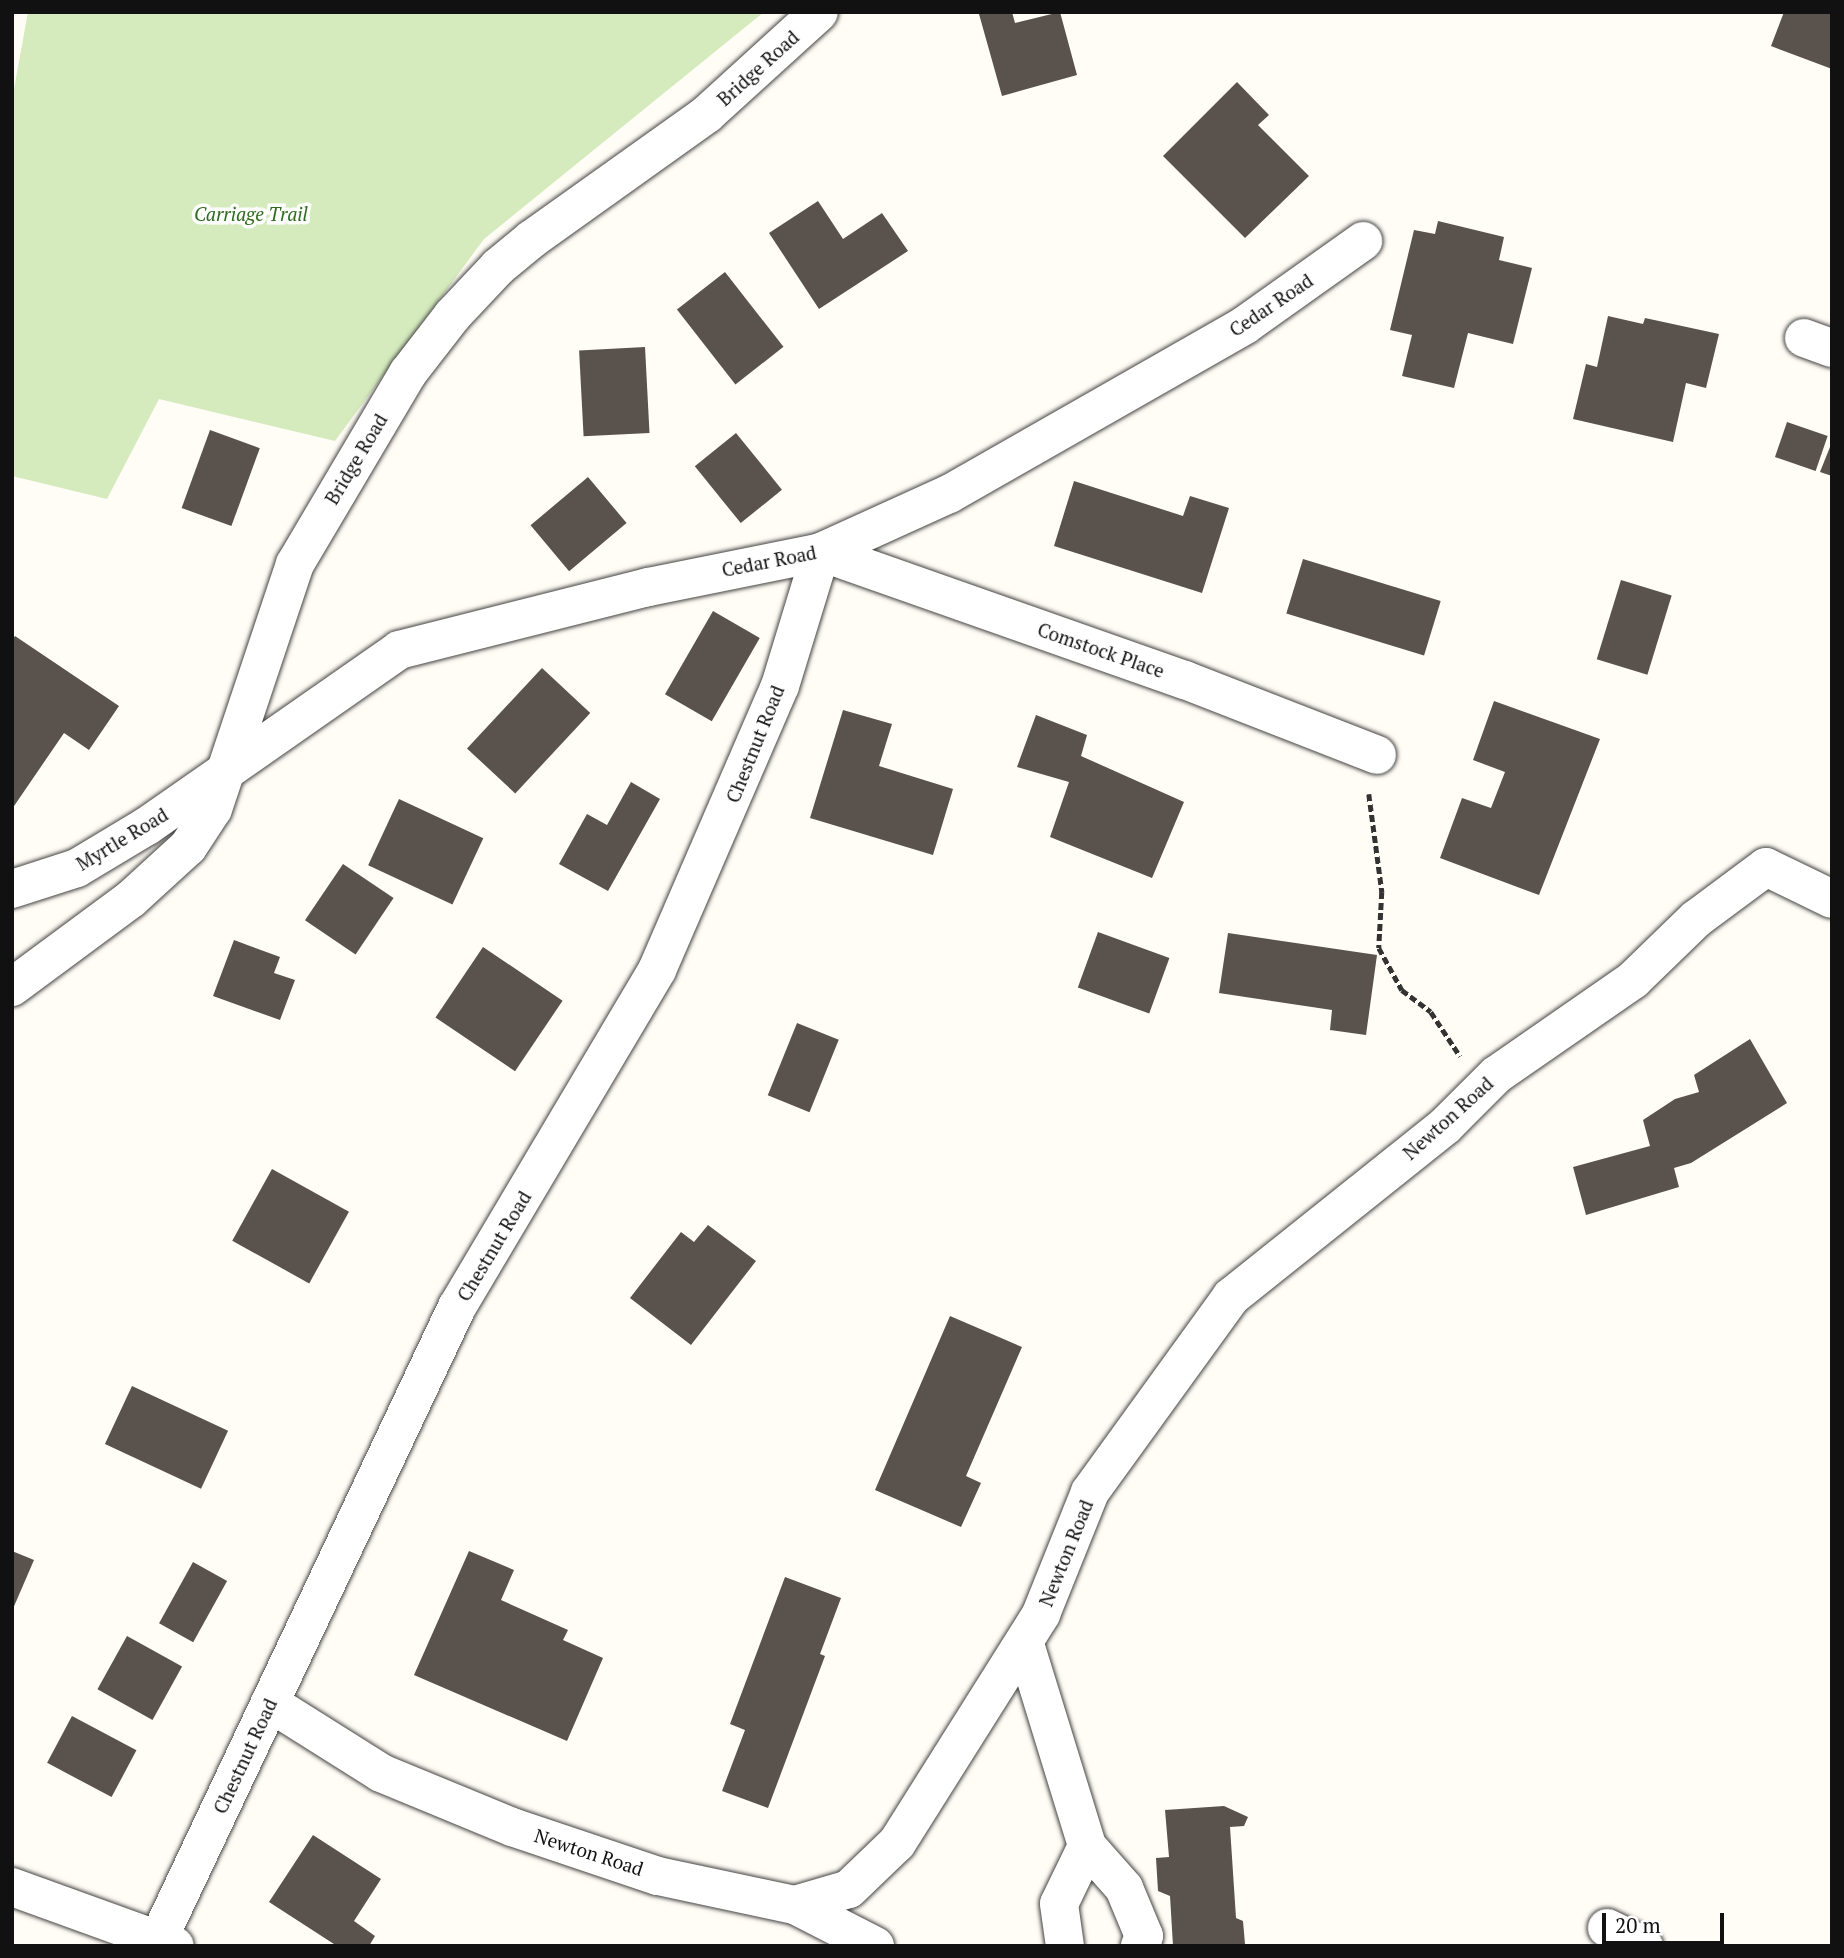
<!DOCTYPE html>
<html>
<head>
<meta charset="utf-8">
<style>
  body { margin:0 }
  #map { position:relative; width:1844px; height:1958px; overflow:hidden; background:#fffdf5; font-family:"PT Serif",serif }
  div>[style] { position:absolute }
  .green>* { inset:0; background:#d5ebbd }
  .building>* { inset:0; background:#5a524d; transform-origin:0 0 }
  .path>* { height:4.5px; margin-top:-2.25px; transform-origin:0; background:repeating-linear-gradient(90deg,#333 0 7px,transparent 0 10.5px) }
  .roads { filter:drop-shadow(0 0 2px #444) drop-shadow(0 0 2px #444) }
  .minor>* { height:38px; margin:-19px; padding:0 19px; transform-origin:19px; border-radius:19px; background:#fff }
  span { translate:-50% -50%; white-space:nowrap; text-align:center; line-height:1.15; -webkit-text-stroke:7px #fff; paint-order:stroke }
  .street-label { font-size:19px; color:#111 }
  .park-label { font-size:19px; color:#2f6b1f; font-style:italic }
  .frame { position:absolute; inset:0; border:14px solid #111; pointer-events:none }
  .scale { position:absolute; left:1602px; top:1913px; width:122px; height:32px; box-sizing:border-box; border:4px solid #111; border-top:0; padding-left:9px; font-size:21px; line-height:24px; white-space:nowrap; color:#111; -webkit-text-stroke:5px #fff; paint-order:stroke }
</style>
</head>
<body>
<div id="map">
  <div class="green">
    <i style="clip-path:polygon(28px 12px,764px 12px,484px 239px,335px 441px,159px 399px,107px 499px,12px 476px,12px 100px)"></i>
  </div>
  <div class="building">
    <i style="clip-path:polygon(1012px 12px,1015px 23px,1060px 12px,1077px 75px,1002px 96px,979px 14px)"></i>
    <i style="clip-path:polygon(1784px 12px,1832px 12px,1832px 69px,1771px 46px)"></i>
    <i style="clip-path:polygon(1237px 82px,1269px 115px,1258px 125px,1309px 176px,1245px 238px,1163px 156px)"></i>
    <i style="clip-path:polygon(818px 201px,843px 239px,882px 213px,908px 251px,819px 309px,769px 233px)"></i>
    <i style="clip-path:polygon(1438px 221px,1504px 237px,1499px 260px,1532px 268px,1513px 344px,1468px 333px,1454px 388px,1402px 376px,1412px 335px,1390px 330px,1414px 230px,1435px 234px)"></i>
    <i style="left:725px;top:272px;width:95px;height:61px;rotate:52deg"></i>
    <i style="clip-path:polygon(1608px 316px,1643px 324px,1645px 318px,1719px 334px,1706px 388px,1686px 383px,1673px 442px,1573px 419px,1586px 364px,1597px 367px)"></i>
    <i style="left:645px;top:347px;width:86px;height:66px;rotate:87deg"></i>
    <i style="left:1787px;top:422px;width:43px;height:37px;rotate:19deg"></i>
    <i style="left:210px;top:430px;width:53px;height:83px;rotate:20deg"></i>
    <i style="left:736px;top:433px;width:73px;height:53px;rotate:51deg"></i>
    <i style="clip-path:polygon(1832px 442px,1832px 476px,1820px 472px)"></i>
    <i style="left:588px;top:477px;width:60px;height:75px;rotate:50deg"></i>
    <i style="clip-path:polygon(1074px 481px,1183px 516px,1190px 496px,1229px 508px,1202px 593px,1054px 546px)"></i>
    <i style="left:1303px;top:559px;width:144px;height:57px;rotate:17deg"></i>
    <i style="left:1621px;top:580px;width:53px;height:83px;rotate:17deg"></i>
    <i style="left:713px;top:611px;width:54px;height:96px;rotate:30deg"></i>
    <i style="clip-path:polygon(15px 636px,119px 706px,89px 750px,64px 733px,12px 809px,12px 640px)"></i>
    <i style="left:542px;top:668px;width:66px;height:110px;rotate:43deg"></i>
    <i style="clip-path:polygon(1494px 701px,1600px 739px,1539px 895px,1440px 858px,1462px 798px,1491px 808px,1505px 772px,1473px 760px)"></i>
    <i style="clip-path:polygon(843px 710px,892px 724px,879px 766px,953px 789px,933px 855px,810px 818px)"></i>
    <i style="clip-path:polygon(1036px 715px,1087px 735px,1081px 756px,1184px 802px,1152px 878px,1050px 837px,1069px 782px,1017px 767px)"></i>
    <i style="clip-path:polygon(631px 782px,660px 799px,608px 891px,559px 864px,587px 814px,607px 825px)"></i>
    <i style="left:399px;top:799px;width:93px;height:73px;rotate:25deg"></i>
    <i style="left:343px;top:864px;width:61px;height:68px;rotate:34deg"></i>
    <i style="left:1098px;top:932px;width:76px;height:59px;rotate:20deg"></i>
    <i style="clip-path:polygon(1228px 933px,1377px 955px,1366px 1035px,1330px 1030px,1332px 1010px,1219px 993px)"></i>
    <i style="clip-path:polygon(234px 940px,280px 957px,274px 973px,295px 980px,280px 1020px,213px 996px)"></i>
    <i style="left:483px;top:947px;width:96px;height:85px;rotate:34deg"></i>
    <i style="left:797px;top:1023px;width:45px;height:78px;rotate:22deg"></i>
    <i style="clip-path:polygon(1750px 1039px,1787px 1103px,1691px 1163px,1674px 1168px,1679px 1187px,1586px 1215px,1573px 1167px,1650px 1146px,1643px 1120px,1675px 1099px,1699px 1092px,1694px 1075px)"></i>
    <i style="left:272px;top:1169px;width:88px;height:82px;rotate:29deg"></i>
    <i style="clip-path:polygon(708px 1225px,756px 1261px,691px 1345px,630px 1298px,681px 1232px,694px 1242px)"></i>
    <i style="clip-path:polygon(950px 1316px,1022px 1347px,966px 1476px,981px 1483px,961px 1527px,875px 1490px)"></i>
    <i style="left:132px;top:1386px;width:106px;height:64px;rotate:25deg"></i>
    <i style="clip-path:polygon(12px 1551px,34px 1560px,12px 1611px)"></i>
    <i style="clip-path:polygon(469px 1551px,514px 1570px,501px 1600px,568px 1630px,563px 1640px,603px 1658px,567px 1741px,414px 1675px)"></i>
    <i style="left:193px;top:1562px;width:39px;height:70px;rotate:29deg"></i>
    <i style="clip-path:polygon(785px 1577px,841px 1598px,820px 1654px,825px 1656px,768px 1808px,722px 1791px,745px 1730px,730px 1724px)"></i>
    <i style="left:127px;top:1636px;width:63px;height:61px;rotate:29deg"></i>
    <i style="left:72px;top:1716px;width:73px;height:53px;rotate:28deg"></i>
    <i style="clip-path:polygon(1224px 1806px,1248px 1817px,1244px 1826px,1230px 1827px,1236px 1918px,1243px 1921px,1245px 1944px,1173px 1946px,1170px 1896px,1158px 1891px,1156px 1858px,1169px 1857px,1165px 1810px)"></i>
    <i style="clip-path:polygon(313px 1835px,381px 1879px,354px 1921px,375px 1936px,369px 1946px,337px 1946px,269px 1902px)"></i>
  </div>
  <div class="path">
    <i style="left:1369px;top:794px;width:99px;rotate:82.4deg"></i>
    <i style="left:1382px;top:892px;width:56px;rotate:93.1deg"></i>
    <i style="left:1379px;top:948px;width:48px;rotate:61.3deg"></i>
    <i style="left:1402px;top:990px;width:36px;rotate:37deg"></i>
    <i style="left:1431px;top:1012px;width:53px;rotate:56.6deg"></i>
  </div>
  <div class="roads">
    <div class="minor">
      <i style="left:1804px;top:338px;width:30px;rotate:20deg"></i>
      <i style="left:12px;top:889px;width:68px;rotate:-17.9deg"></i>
      <i style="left:77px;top:868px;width:82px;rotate:-31deg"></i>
      <i style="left:147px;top:826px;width:307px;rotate:-34.9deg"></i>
      <i style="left:399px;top:650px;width:257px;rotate:-14.2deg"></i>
      <i style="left:648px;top:587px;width:177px;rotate:-11.4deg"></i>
      <i style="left:821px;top:552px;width:141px;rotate:-24.4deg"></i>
      <i style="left:949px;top:494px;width:341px;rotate:-29.7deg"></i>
      <i style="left:1245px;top:325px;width:145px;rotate:-35.4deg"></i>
      <i style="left:12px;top:987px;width:148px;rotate:-36.5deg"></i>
      <i style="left:131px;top:899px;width:77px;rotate:-42.4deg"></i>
      <i style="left:188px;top:847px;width:45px;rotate:-56.7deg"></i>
      <i style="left:213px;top:809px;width:258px;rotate:-71.5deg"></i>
      <i style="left:295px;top:564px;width:222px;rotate:-59.4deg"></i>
      <i style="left:408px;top:373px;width:72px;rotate:-52.3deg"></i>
      <i style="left:452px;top:316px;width:67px;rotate:-46.8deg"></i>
      <i style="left:498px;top:267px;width:44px;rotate:-39.5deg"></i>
      <i style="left:532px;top:239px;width:215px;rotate:-35.5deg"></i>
      <i style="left:707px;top:114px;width:151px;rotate:-42.3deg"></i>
      <i style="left:1025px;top:1644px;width:211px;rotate:72.9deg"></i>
      <i style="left:1087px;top:1846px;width:64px;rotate:115.8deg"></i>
      <i style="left:1059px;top:1904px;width:42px;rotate:81.9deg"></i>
      <i style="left:270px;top:1703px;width:131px;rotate:32.2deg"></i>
      <i style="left:381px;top:1773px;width:142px;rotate:22.4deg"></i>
      <i style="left:512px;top:1827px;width:154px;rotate:18.6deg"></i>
      <i style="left:658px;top:1876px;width:140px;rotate:12deg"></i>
      <i style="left:795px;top:1905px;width:56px;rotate:-16.5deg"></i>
      <i style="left:849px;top:1889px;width:66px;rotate:-43.8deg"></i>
      <i style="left:897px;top:1843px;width:271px;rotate:-57.8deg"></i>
      <i style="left:1041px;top:1614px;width:131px;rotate:-68.1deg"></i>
      <i style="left:1090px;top:1492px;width:241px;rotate:-54.1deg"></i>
      <i style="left:1231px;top:1297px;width:274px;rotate:-38.6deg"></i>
      <i style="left:1445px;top:1126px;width:72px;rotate:-45deg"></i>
      <i style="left:1496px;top:1075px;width:167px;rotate:-34.7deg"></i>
      <i style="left:1633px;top:980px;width:88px;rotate:-44.1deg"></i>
      <i style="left:1696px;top:919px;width:87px;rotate:-36.6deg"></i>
      <i style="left:1766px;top:867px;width:73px;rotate:25.9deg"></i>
      <i style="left:1087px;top:1846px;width:56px;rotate:48.6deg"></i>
      <i style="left:1124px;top:1888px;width:52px;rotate:67.4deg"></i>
      <i style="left:1144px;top:1936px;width:11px;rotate:112deg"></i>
      <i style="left:12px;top:1887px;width:173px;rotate:19.9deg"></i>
      <i style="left:795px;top:1905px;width:90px;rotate:27.1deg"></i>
      <i style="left:1607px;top:1928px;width:41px;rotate:25.9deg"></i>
      <i style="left:158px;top:1940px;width:700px;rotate:-64.72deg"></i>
      <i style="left:457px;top:1307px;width:392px;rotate:-59.3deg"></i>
      <i style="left:657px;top:970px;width:309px;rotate:-66.6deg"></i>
      <i style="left:780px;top:686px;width:140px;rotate:-73deg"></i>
      <i style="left:821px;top:552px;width:386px;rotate:19.4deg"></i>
      <i style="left:1185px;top:680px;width:206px;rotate:21.3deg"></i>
    </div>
  </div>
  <div class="street-label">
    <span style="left:758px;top:68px;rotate:-42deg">Bridge Road</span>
    <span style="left:1271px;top:305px;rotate:-34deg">Cedar Road</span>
    <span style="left:356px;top:459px;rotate:-59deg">Bridge Road</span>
    <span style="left:769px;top:561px;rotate:-11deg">Cedar Road</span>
    <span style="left:1101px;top:650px;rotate:19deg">Comstock Place</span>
    <span style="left:755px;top:744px;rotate:-68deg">Chestnut Road</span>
    <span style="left:122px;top:839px;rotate:-31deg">Myrtle Road</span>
    <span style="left:1448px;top:1118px;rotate:-42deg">Newton Road</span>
    <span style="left:494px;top:1246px;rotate:-59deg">Chestnut Road</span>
    <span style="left:1066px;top:1553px;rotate:-68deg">Newton Road</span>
    <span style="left:245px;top:1756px;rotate:-65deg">Chestnut Road</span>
    <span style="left:589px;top:1852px;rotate:18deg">Newton Road</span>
  </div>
  <div class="park-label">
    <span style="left:251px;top:214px">Carriage Trail</span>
  </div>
  <div class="frame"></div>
  <div class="scale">20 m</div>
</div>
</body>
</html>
